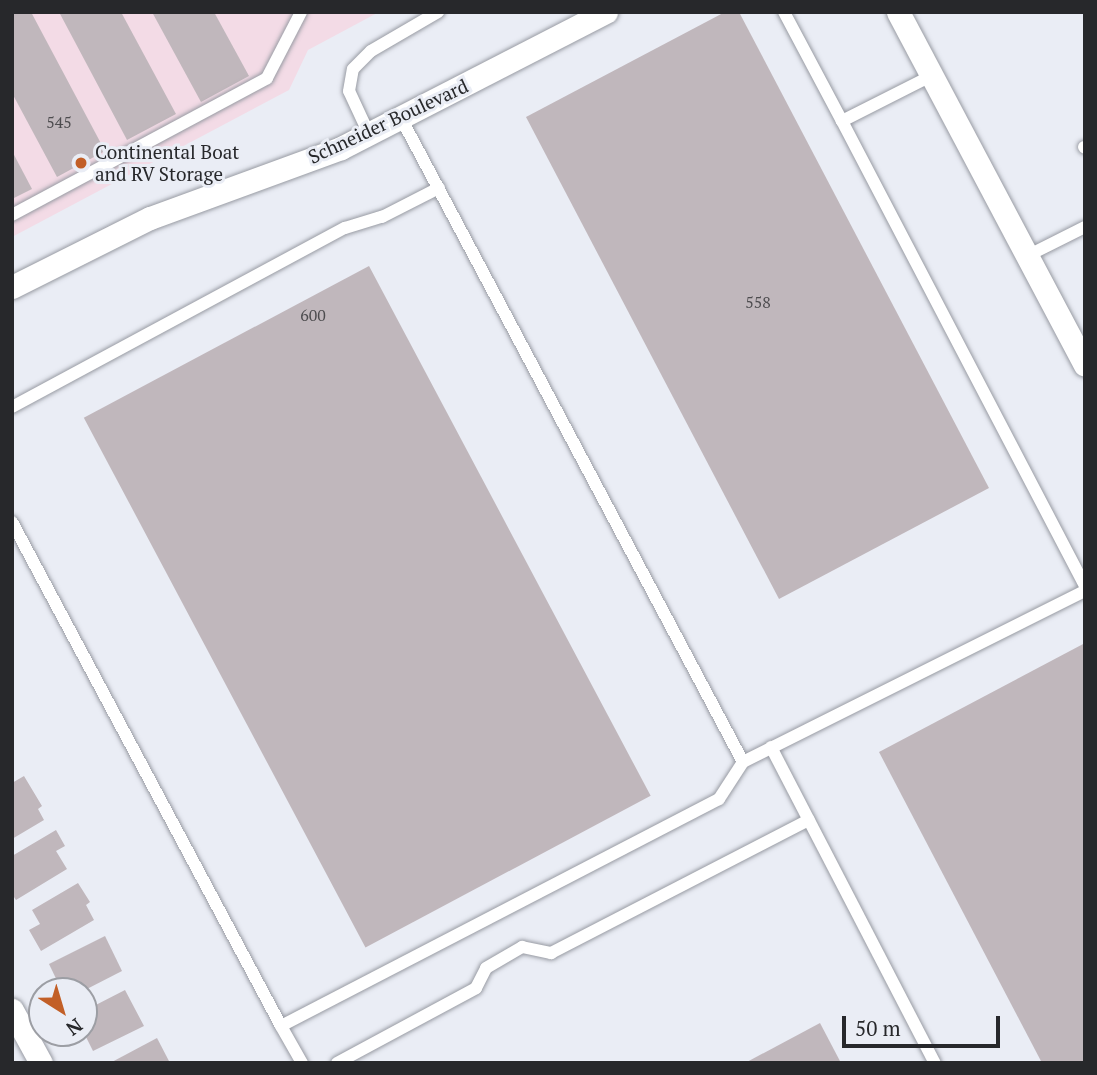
<!DOCTYPE html>
<html>
<head>
<meta charset="utf-8">
<style>
  body { margin:0 }
  #map { position:relative; width:1097px; height:1075px; overflow:hidden; background:#eaedf5; font-family:"PT Serif",serif }
  div>[style] { position:absolute }
  .commercial>* { inset:0; background:#f3dbe6 }
  .building>* { inset:0; background:#c0b7bc; transform-origin:0 0 }
  .roads { filter:drop-shadow(0 0 2px #989ba3) drop-shadow(0 0 2px #989ba3) }
  .service>* { height:12px; margin:-6px; padding:0 6px; transform-origin:6px; border-radius:6px; background:#fff }
  .minor>* { height:23px; margin:-11.5px; padding:0 11.5px; transform-origin:11.5px; border-radius:11.5px; background:#fff }
  .dots>* { width:19px; height:19px; translate:-50% -50%; box-sizing:border-box; border:4px solid #eaedf5; border-radius:50% }
  span { translate:-50% -50%; white-space:nowrap; text-align:center; line-height:1.15; -webkit-text-stroke:6px #eaedf5; paint-order:stroke }
  .number-label { font-size:16px; color:#4d4c4f }
  .number-label span { -webkit-text-stroke-width:0 }
  .street-label { font-size:19px; color:#27282b }
  .poi-label { font-size:19px; color:#27282b }
  .left { translate:0 -50%; text-align:left }
  .frame { position:absolute; inset:0; border:14px solid #27282b; pointer-events:none }
  .north { position:absolute; left:28px; top:977px; width:70px; height:70px; box-sizing:border-box; background:#eaedf5; border:2px solid #9c9ea4; border-radius:50%; rotate:143deg; font-size:19px; font-weight:700; line-height:28px; text-align:center; color:#27282b }
  .north::after { content:''; display:block; margin:auto; width:24px; height:32px; background:#c25f27; clip-path:polygon(50% 0,100% 100%,50% 72%,0 100%) }
  .scale { position:absolute; left:842px; top:1016px; width:158px; height:32px; box-sizing:border-box; border:4px solid #27282b; border-top:0; padding-left:9px; font-size:21px; line-height:24px; white-space:nowrap; color:#27282b; -webkit-text-stroke:5px #eaedf5; paint-order:stroke }
</style>
</head>
<body>
<div id="map">
  <div class="commercial">
    <i style="clip-path:polygon(12px 12px,379px 12px,308px 50px,289px 90px,12px 237px)"></i>
  </div>
  <div class="building">
    <i style="clip-path:polygon(12px 12px,31px 12px,105px 151px,57px 177px,12px 93px)"></i>
    <i style="clip-path:polygon(59px 12px,121px 12px,176px 114px,127px 140px)"></i>
    <i style="clip-path:polygon(152px 12px,214px 12px,249px 76px,201px 102px)"></i>
    <i style="clip-path:polygon(725px 12px,739px 12px,989px 488px,779px 599px,526px 117px)"></i>
    <i style="clip-path:polygon(12px 151px,32px 189px,12px 199px)"></i>
    <i style="left:369px;top:266px;width:600px;height:323px;rotate:62deg"></i>
    <i style="clip-path:polygon(1085px 643px,1085px 1063px,1042px 1063px,879px 752px)"></i>
    <i style="clip-path:polygon(24px 776px,42px 806px,38px 809px,44px 820px,12px 839px,12px 783px)"></i>
    <i style="clip-path:polygon(56px 830px,65px 846px,56px 851px,67px 869px,16px 900px,12px 894px,12px 856px)"></i>
    <i style="clip-path:polygon(78px 883px,90px 902px,86px 905px,94px 920px,41px 951px,29px 930px,40px 924px,32px 910px)"></i>
    <i style="clip-path:polygon(105px 936px,122px 971px,83px 991px,62px 991px,49px 964px)"></i>
    <i style="clip-path:polygon(125px 990px,144px 1026px,93px 1051px,84px 1033px,84px 1027px,92px 1023px,86px 1010px)"></i>
    <i style="clip-path:polygon(820px 1023px,841px 1063px,745px 1063px)"></i>
    <i style="clip-path:polygon(157px 1038px,170px 1063px,110px 1063px)"></i>
  </div>
  <div class="roads">
    <div class="service">
      <i style="left:784px;top:12px;width:123px;rotate:62deg"></i>
      <i style="left:931px;top:76px;width:100px;rotate:153.2deg"></i>
      <i style="left:842px;top:121px;width:525px;rotate:62.41deg"></i>
      <i style="left:401px;top:118px;width:729px;rotate:62.03deg"></i>
      <i style="left:743px;top:762px;width:382px;rotate:-26.6deg"></i>
      <i style="left:369px;top:134px;width:47px;rotate:-114.9deg"></i>
      <i style="left:349px;top:91px;width:22px;rotate:-80deg"></i>
      <i style="left:353px;top:69px;width:25px;rotate:-45deg"></i>
      <i style="left:371px;top:51px;width:78px;rotate:-30.2deg"></i>
      <i style="left:1084px;top:147px;width:1px;rotate:45deg"></i>
      <i style="left:12px;top:215px;width:289px;rotate:-28.2deg"></i>
      <i style="left:267px;top:78px;width:74px;rotate:-62.7deg"></i>
      <i style="left:1027px;top:256px;width:65px;rotate:-26.6deg"></i>
      <i style="left:12px;top:407px;width:378px;rotate:-28.3deg"></i>
      <i style="left:345px;top:228px;width:39px;rotate:-17deg"></i>
      <i style="left:382px;top:217px;width:64px;rotate:-27deg"></i>
      <i style="left:12px;top:522px;width:571px;rotate:61.91deg"></i>
      <i style="left:281px;top:1026px;width:493px;rotate:-27.4deg"></i>
      <i style="left:719px;top:799px;width:44px;rotate:-57deg"></i>
      <i style="left:771px;top:747px;width:356px;rotate:62.6deg"></i>
      <i style="left:281px;top:1026px;width:43px;rotate:60.4deg"></i>
      <i style="left:337px;top:1063px;width:158px;rotate:-28.3deg"></i>
      <i style="left:476px;top:988px;width:22px;rotate:-63deg"></i>
      <i style="left:486px;top:968px;width:42px;rotate:-30.3deg"></i>
      <i style="left:522px;top:947px;width:30px;rotate:12deg"></i>
      <i style="left:551px;top:953px;width:290px;rotate:-27.3deg"></i>
    </div>
    <div class="minor">
      <i style="left:898px;top:12px;width:399px;rotate:62.1deg"></i>
      <i style="left:12px;top:287px;width:154px;rotate:-26.6deg"></i>
      <i style="left:150px;top:218px;width:203px;rotate:-20.1deg"></i>
      <i style="left:341px;top:148px;width:298px;rotate:-27.2deg"></i>
      <i style="left:12px;top:1010px;width:60px;rotate:61.3deg"></i>
    </div>
  </div>
  <div class="dots">
    <i style="left:81px;top:163px;background:#c25f27"></i>
  </div>
  <div class="number-label">
    <span style="left:59px;top:122px">545</span>
    <span style="left:758px;top:302px">558</span>
    <span style="left:313px;top:315px">600</span>
  </div>
  <div class="street-label">
    <span style="left:388px;top:121px;rotate:-25deg">Schneider Boulevard</span>
  </div>
  <div class="poi-label">
    <span class="left" style="left:95px;top:163px">Continental Boat<br>and RV Storage</span>
  </div>
  <div class="frame"></div>
  <div class="north">N</div>
  <div class="scale">50 m</div>
</div>
</body>
</html>
